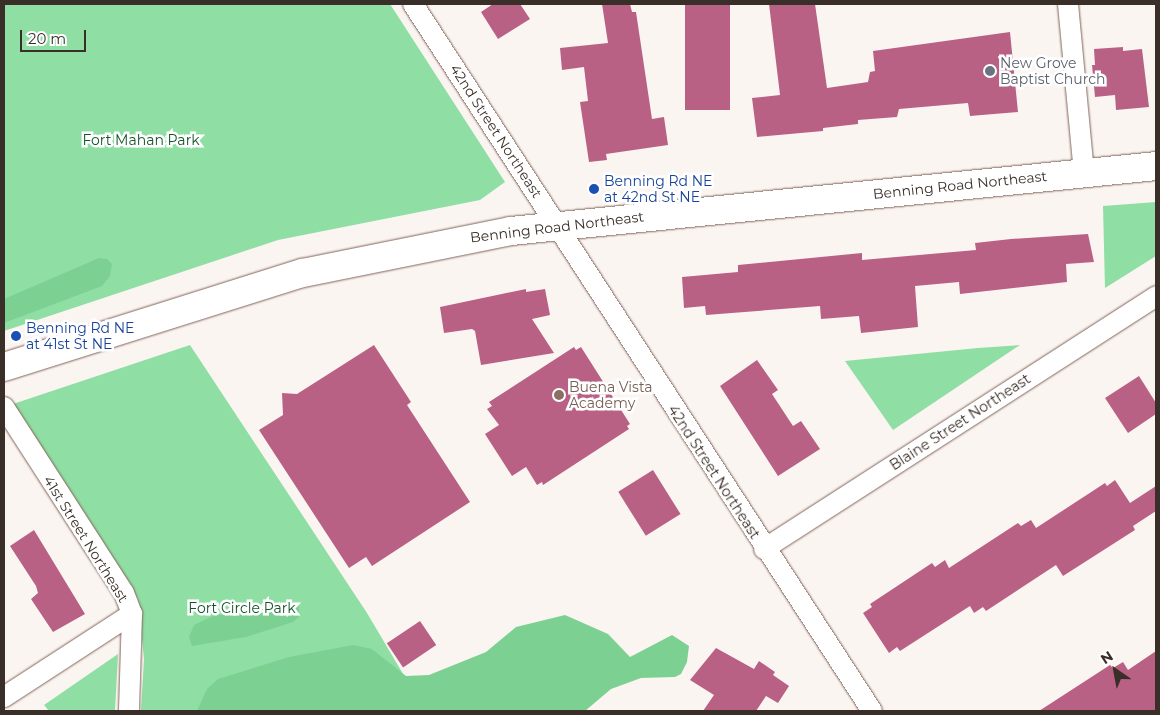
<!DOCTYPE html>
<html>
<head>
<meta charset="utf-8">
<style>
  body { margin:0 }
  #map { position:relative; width:1160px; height:715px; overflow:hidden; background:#fbf5f2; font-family:Montserrat,sans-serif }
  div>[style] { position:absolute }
  .green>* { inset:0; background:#8fdea3 }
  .forest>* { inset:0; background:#7cd192 }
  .building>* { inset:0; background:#b96185; transform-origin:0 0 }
  .roads { filter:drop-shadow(0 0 1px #806458) drop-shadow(0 0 1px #806458) }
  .street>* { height:20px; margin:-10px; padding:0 10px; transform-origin:10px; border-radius:10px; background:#fff }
  .primary>* { height:28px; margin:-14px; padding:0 14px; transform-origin:14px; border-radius:14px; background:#fff }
  .dots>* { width:14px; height:14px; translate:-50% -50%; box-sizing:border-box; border:2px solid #fff; border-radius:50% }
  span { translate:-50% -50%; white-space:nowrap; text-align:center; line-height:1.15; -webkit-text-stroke:5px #fff; paint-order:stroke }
  .worship-label { font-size:14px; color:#5b616d }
  .left { translate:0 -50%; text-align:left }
  .street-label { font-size:14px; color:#3a2e29 }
  .park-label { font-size:14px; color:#16532b }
  .transit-label { font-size:14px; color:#164399 }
  .education-label { font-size:14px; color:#785e54 }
  .frame { position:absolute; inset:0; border:5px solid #3a2e29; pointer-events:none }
  .north { position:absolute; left:1090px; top:645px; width:50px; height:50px; -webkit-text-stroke:4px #fff; paint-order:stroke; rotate:327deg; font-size:14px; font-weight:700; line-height:20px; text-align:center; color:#3a2e29 }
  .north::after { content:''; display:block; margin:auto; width:18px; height:22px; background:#3a2e29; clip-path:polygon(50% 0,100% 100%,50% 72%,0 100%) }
  .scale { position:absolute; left:20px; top:30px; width:66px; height:22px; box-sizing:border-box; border:2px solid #3a2e29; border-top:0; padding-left:6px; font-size:15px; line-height:18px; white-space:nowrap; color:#3a2e29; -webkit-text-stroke:4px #fff; paint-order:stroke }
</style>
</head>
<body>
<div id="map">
  <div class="green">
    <i style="clip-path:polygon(4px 4px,390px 4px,505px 182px,480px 200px,278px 240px,4px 331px)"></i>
    <i style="clip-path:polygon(1156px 202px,1156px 256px,1105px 288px,1103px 206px)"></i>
    <i style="clip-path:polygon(190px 345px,367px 613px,425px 711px,141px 711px,144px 659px,138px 599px,13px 404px)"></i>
    <i style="clip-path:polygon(1020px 345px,893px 430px,845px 361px,978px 348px)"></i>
    <i style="clip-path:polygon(118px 654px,115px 711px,49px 711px,44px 705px)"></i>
  </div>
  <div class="forest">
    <i style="clip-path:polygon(99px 258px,107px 259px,112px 264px,110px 276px,102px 286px,4px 323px,4px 299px)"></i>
    <i style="clip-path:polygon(284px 602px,299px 606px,299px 617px,293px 622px,246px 637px,192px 646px,189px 637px,194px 625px,213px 616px)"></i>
    <i style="clip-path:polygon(565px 615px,608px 634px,630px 657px,672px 635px,689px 646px,687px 662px,681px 674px,675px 677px,641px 678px,611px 689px,585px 711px,197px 711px,207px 689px,218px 679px,289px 657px,353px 645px,372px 649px,406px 676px,429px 675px,486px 652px,516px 627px)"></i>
  </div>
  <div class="building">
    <i style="clip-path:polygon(493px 4px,520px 4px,530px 19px,498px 39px,481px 12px)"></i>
    <i style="clip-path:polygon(602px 4px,630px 4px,632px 12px,636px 12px,652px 119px,664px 117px,668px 145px,606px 154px,607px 160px,589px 162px,580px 102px,588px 101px,584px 67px,562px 70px,560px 48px,608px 43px)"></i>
    <i style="left:685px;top:4px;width:45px;height:106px"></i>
    <i style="clip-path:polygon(769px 4px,815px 4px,827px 88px,868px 82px,870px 72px,875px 71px,873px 51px,1010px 32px,1018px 112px,970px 116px,968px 103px,899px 109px,897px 117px,858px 120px,858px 124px,823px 128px,823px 131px,757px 137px,752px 98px,780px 95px)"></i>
    <i style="clip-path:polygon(1123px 47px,1123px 51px,1142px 49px,1149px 107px,1116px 110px,1115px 95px,1095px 97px,1092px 65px,1095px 65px,1094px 49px)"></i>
    <i style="clip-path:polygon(1088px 234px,1094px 262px,1066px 264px,1067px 282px,960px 294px,959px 282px,915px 286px,918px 327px,861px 333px,859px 316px,821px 319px,820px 306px,706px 315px,705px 306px,684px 308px,682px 277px,738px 272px,738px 265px,862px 253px,862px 260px,976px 250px,975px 243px,1011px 239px)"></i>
    <i style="clip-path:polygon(526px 289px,526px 292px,545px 289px,550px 315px,532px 319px,554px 353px,481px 365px,475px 331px,472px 329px,444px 333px,440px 307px)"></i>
    <i style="clip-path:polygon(374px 345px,411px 402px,407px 405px,470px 502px,372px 566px,366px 557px,349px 568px,259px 430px,283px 415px,282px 393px,297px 394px)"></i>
    <i style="clip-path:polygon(574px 347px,576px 350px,581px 347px,630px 424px,627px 426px,629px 429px,543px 485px,542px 482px,537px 485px,526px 467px,512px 476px,485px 434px,499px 425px,487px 409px,492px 406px,489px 402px)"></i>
    <i style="clip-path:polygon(757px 360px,778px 390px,772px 394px,793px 426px,801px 421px,820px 449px,778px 476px,720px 386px)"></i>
    <i style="clip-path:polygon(1139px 376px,1156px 403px,1156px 414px,1128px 433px,1105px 398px)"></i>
    <i style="left:653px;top:470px;width:52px;height:41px;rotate:58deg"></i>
    <i style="clip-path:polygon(1115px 480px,1130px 503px,1156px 486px,1156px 511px,1133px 526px,1135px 530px,1063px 576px,1056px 565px,986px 611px,983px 607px,974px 613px,970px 606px,900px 651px,897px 647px,889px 653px,863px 613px,872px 607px,870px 604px,932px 563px,935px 567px,945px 560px,949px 568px,1018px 523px,1021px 526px,1031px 520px,1036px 528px,1105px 483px,1107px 486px)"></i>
    <i style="clip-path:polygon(34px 530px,85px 614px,53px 632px,31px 599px,38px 593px,36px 586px,10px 546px)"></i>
    <i style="left:420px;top:621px;width:29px;height:40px;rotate:56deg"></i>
    <i style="clip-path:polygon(716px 648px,754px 669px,759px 661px,775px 672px,773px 675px,789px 686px,778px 703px,766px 696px,756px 711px,703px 711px,714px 695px,690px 680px)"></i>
    <i style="clip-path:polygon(1156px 651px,1156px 711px,1039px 711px,1110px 665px,1113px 668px,1123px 662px,1128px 670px)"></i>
  </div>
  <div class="roads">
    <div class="street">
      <i style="left:413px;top:4px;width:843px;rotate:57.01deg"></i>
      <i style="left:1068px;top:4px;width:169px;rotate:84.6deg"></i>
      <i style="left:4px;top:407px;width:221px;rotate:57.2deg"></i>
      <i style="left:124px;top:593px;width:22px;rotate:69deg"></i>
      <i style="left:132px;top:614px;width:97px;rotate:91.8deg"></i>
      <i style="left:764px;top:549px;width:467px;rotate:-32.8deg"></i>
      <i style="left:4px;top:697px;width:153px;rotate:-33deg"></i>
    </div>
    <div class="primary">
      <i style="left:4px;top:367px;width:313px;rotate:-17.5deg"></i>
      <i style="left:303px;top:273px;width:212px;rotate:-11.4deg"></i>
      <i style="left:511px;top:231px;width:648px;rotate:-5.75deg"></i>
    </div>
  </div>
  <div class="dots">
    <i style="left:990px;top:71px;background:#6b7280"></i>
    <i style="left:594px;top:189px;background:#1a4fb4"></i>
    <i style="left:16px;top:336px;background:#1a4fb4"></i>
    <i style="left:559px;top:395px;background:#8d6e63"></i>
  </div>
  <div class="worship-label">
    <span class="left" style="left:1000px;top:71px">New Grove<br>Baptist Church</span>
  </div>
  <div class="street-label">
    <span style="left:496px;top:131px;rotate:57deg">42nd Street Northeast</span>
    <span style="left:960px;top:185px;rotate:-6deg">Benning Road Northeast</span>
    <span style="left:557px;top:227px;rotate:-7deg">Benning Road Northeast</span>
    <span style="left:960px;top:422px;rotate:-33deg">Blaine Street Northeast</span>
    <span style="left:714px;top:472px;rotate:57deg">42nd Street Northeast</span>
    <span style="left:86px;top:539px;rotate:58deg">41st Street Northeast</span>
  </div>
  <div class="park-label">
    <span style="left:141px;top:140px">Fort Mahan Park</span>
    <span style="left:242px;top:608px">Fort Circle Park</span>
  </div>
  <div class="transit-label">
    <span class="left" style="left:604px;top:189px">Benning Rd NE<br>at 42nd St NE</span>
    <span class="left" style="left:26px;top:336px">Benning Rd NE<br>at 41st St NE</span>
  </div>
  <div class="education-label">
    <span class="left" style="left:569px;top:395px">Buena Vista<br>Academy</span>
  </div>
  <div class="frame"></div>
  <div class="north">N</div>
  <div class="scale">20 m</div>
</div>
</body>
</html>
